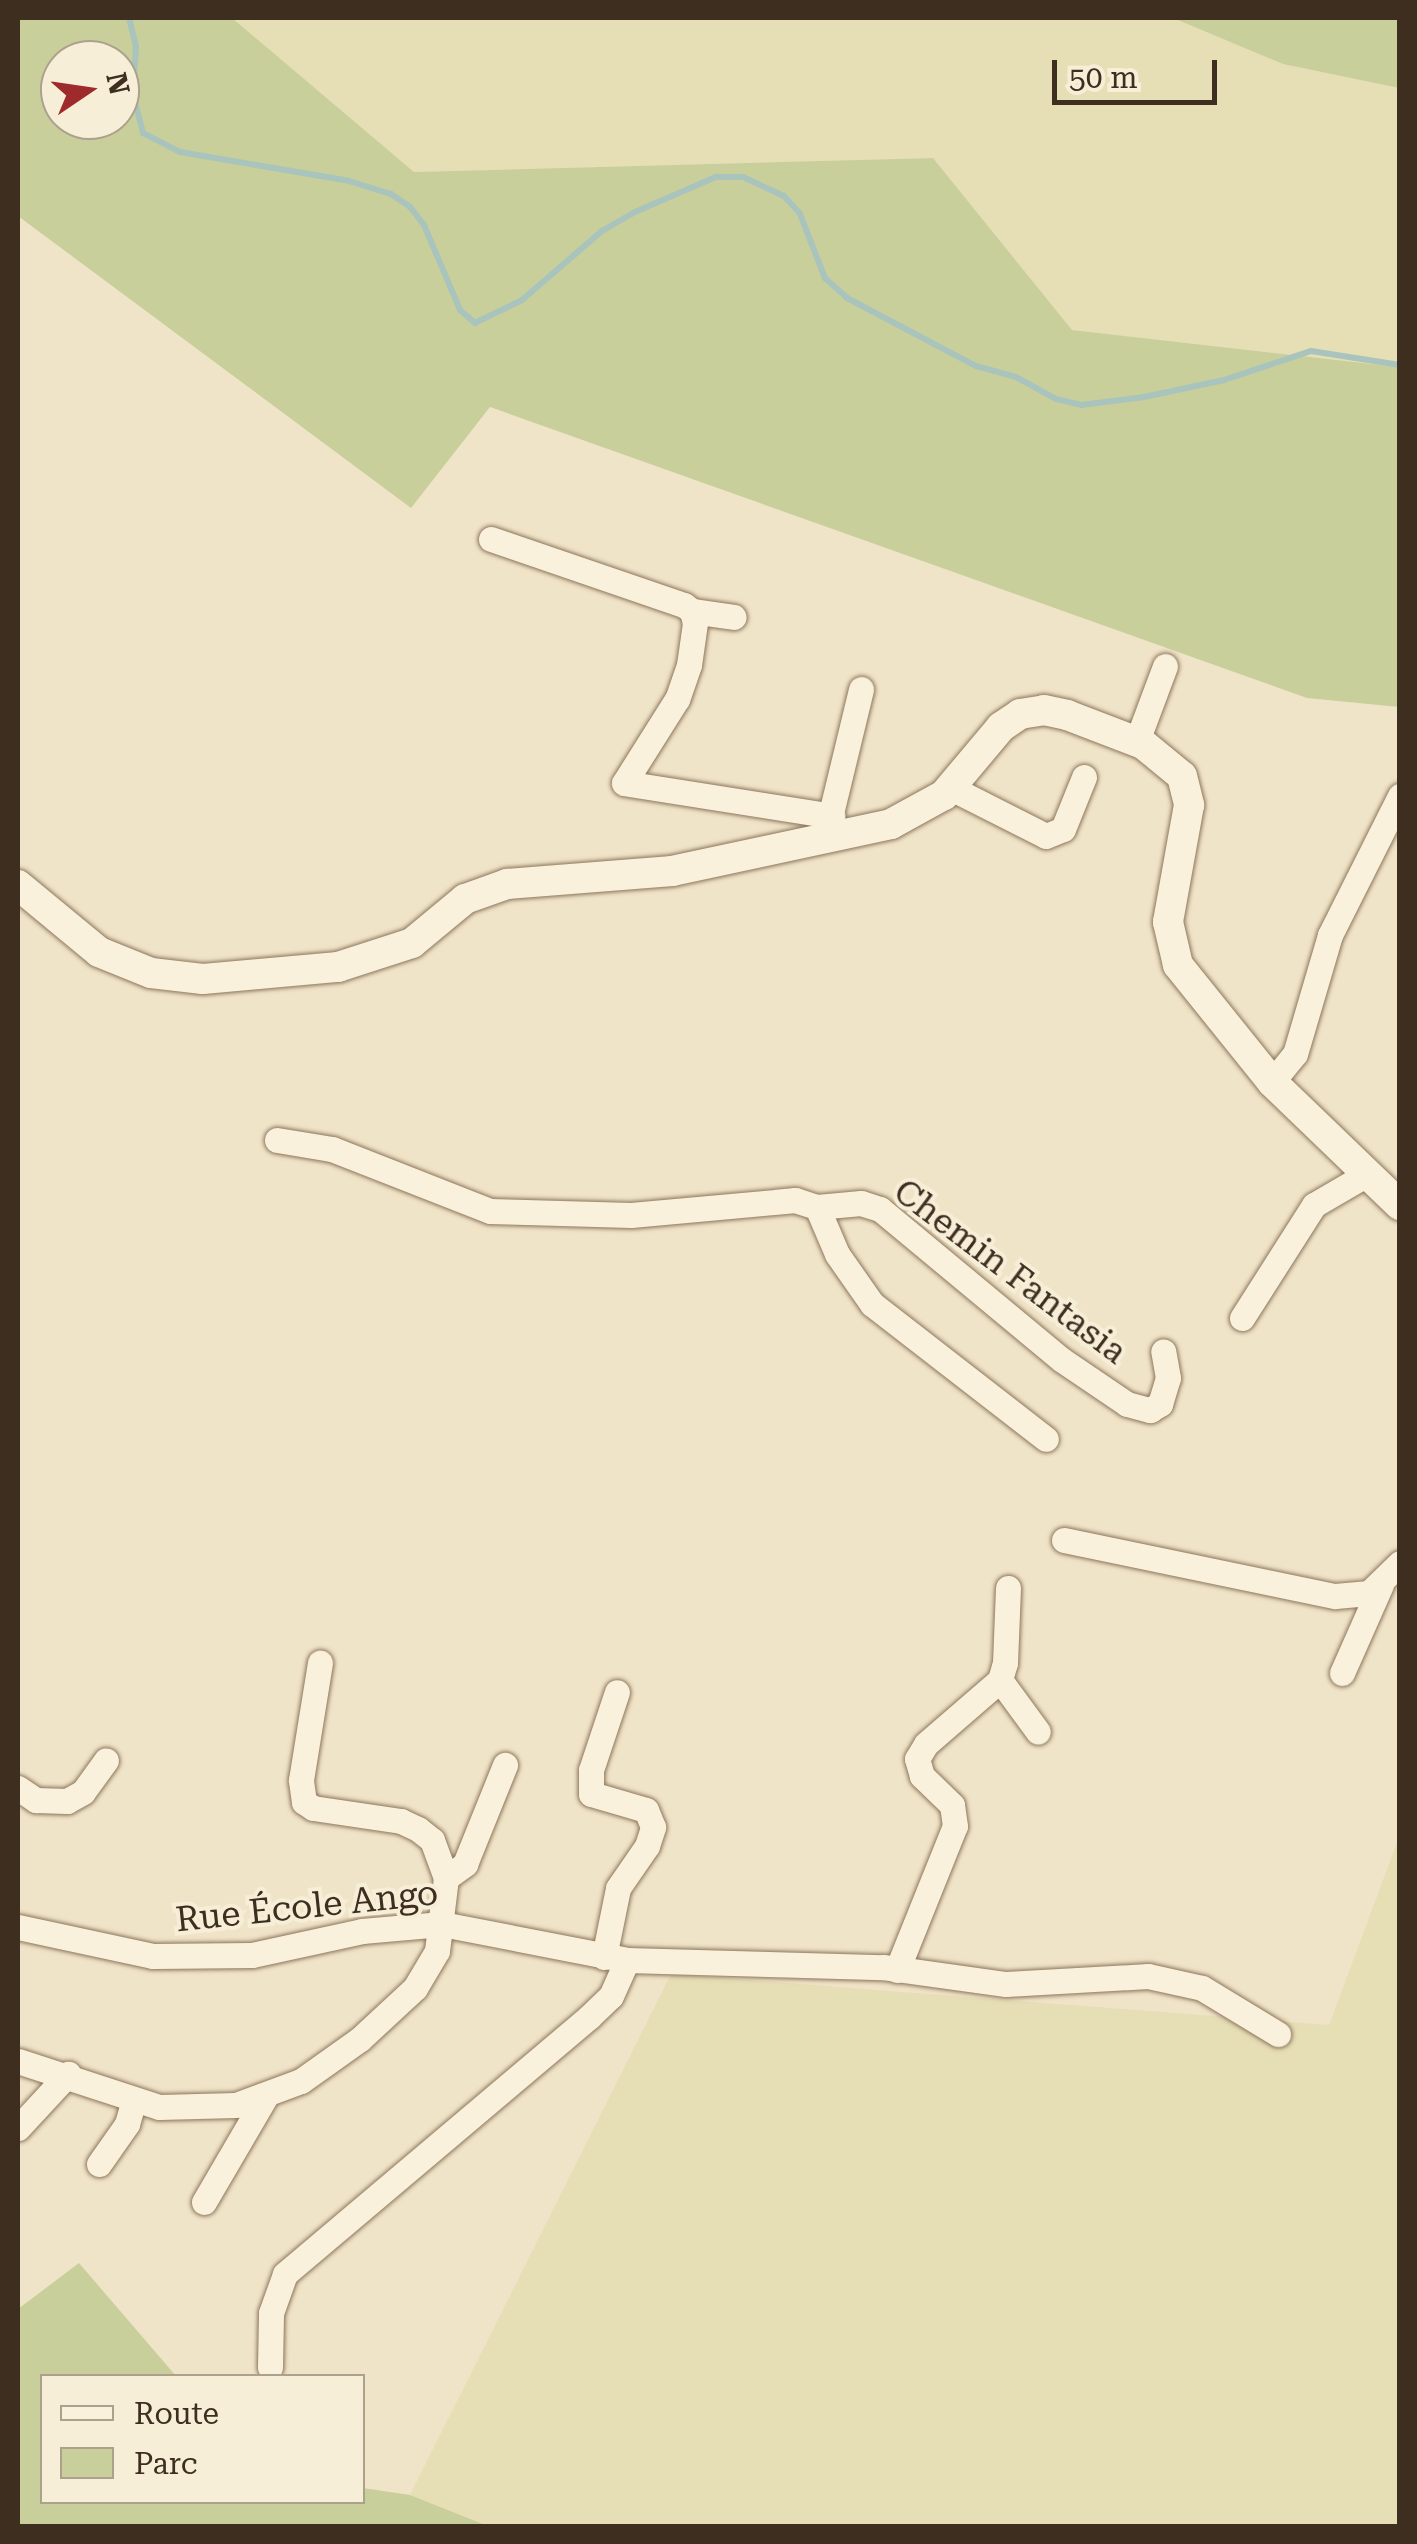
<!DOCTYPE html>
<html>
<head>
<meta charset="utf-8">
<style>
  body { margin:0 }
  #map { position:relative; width:1417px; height:2544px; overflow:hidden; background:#f0e4c8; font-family:"Roboto Serif",serif }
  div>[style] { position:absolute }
  .farmland>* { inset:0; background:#e6deb5 }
  .green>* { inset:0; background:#c9cf9b }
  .stream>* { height:6px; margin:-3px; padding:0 3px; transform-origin:3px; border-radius:3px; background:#a9c4bc }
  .roads { filter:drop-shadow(0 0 2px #8d765c) drop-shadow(0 0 2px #8d765c) }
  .minor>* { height:25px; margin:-12.5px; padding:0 12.5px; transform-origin:12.5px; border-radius:12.5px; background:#faf1dc }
  .tertiary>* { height:30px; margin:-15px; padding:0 15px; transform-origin:15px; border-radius:15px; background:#faf1dc }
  span { translate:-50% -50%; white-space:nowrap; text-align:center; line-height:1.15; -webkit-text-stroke:8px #f7eed8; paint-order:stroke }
  .street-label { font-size:35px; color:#3d2e20 }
  .frame { position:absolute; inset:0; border:20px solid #3d2e20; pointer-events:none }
  .legend { position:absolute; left:40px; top:2374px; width:325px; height:130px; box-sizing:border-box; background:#f7eed8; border:2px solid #ada18e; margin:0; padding:12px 18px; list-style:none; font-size:30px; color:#3d2e20 }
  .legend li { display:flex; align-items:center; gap:20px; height:50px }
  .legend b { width:50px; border:2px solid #ada18e }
  .north { position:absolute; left:40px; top:40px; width:100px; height:100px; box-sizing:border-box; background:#f7eed8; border:2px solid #ada18e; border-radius:50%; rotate:77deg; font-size:28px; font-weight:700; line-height:40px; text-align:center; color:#3d2e20 }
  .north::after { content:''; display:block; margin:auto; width:35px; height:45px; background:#9e2a2b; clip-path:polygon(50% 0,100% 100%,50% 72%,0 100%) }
  .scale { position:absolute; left:1052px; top:60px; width:165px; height:45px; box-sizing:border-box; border:5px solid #3d2e20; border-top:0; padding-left:12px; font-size:30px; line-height:35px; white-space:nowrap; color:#3d2e20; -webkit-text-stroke:8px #f7eed8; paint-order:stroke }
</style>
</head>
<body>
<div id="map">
  <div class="farmland">
    <i style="clip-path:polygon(232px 18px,1173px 18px,1283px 64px,1399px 88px,1399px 367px,1072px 330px,933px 158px,414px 172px)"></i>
    <i style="clip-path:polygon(1399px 1837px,1399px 2526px,488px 2526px,410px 2495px,671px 1974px,1329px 2025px)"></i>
  </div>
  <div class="green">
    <i style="clip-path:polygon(evenodd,18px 18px,232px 18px,414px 172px,933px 158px,1072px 330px,1399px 367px,1399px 707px,1307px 698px,490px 407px,411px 508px,18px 216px,18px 18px,60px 60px,120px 60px,120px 120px,60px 120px,60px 60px)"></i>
    <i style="clip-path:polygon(1173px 18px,1399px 18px,1399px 88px,1283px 64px)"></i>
    <i style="clip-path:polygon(79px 2263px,176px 2376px,42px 2376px,42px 2502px,362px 2502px,363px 2488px,410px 2495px,488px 2526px,18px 2526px,18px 2309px)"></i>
  </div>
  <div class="stream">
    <i style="left:129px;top:18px;width:29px;rotate:76deg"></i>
    <i style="left:136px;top:46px;width:49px;rotate:93.5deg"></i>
    <i style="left:133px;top:95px;width:39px;rotate:75deg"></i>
    <i style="left:143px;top:133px;width:42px;rotate:27.2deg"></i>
    <i style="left:180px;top:152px;width:171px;rotate:9.7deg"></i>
    <i style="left:349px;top:181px;width:44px;rotate:17.2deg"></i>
    <i style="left:391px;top:194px;width:23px;rotate:34deg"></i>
    <i style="left:410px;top:207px;width:23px;rotate:52deg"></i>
    <i style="left:424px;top:225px;width:92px;rotate:67deg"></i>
    <i style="left:460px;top:310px;width:20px;rotate:41deg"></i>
    <i style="left:475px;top:323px;width:52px;rotate:-26.1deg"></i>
    <i style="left:522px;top:300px;width:106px;rotate:-40.8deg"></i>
    <i style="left:602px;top:231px;width:38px;rotate:-30deg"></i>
    <i style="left:635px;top:212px;width:88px;rotate:-23.4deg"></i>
    <i style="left:716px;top:177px;width:27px"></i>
    <i style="left:743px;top:177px;width:45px;rotate:24.9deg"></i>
    <i style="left:784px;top:196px;width:24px;rotate:48deg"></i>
    <i style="left:800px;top:214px;width:69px;rotate:68.7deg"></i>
    <i style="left:825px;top:278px;width:30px;rotate:42deg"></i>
    <i style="left:847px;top:298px;width:146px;rotate:27.8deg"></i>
    <i style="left:976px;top:366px;width:41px;rotate:15.4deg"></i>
    <i style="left:1016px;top:377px;width:46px;rotate:28.8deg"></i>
    <i style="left:1056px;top:399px;width:26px;rotate:13deg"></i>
    <i style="left:1081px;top:405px;width:64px;rotate:-7.2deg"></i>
    <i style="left:1144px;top:397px;width:82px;rotate:-12deg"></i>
    <i style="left:1224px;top:380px;width:92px;rotate:-18.4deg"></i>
    <i style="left:1311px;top:351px;width:90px;rotate:8.9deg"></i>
  </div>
  <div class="roads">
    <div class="minor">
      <i style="left:491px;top:539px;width:204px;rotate:18.9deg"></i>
      <i style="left:684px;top:605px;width:10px;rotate:37deg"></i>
      <i style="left:692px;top:611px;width:12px;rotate:76deg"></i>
      <i style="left:695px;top:623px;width:42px;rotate:98.1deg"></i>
      <i style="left:689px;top:665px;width:36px;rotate:109deg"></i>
      <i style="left:677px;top:699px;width:99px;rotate:122.2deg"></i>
      <i style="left:624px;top:783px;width:211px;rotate:9deg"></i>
      <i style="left:692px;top:611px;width:42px;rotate:8.1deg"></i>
      <i style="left:1137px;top:741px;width:80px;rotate:-69.5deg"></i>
      <i style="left:951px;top:788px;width:106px;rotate:26.8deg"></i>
      <i style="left:1046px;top:836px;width:18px;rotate:-22deg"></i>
      <i style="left:1063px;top:829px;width:56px;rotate:-68deg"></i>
      <i style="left:827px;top:830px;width:145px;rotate:-76.4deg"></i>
      <i style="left:1272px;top:1082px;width:36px;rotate:-51deg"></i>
      <i style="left:1295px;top:1054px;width:124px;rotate:-73.6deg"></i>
      <i style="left:1330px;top:935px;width:156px;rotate:-63.3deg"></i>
      <i style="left:277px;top:1140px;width:56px;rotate:9.3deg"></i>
      <i style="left:332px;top:1149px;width:170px;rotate:21.4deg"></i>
      <i style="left:490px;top:1211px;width:141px;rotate:1.6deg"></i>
      <i style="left:631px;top:1215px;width:165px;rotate:-5.2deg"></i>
      <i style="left:795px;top:1200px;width:23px;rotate:18deg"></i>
      <i style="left:817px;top:1207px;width:44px;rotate:-5.2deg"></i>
      <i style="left:861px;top:1203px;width:20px;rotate:18deg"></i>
      <i style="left:880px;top:1209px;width:236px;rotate:39.7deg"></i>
      <i style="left:1062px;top:1360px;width:78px;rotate:34.1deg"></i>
      <i style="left:1127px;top:1404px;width:24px;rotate:15deg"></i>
      <i style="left:1150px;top:1410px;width:12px;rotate:-31deg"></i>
      <i style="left:1160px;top:1404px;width:27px;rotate:-73deg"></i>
      <i style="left:1168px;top:1378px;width:27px;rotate:-100deg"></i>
      <i style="left:817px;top:1207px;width:51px;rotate:66.9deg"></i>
      <i style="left:837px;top:1254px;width:61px;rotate:55deg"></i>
      <i style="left:872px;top:1304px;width:220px;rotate:37.8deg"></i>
      <i style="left:1242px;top:1318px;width:134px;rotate:-57.5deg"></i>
      <i style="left:1314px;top:1205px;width:61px;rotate:-30.3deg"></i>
      <i style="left:1064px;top:1540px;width:277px;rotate:11.7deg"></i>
      <i style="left:1335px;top:1596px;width:34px;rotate:-5deg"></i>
      <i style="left:1369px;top:1593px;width:43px;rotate:-44.1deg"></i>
      <i style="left:1342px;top:1673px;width:96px;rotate:-66.1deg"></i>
      <i style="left:1000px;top:1680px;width:64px;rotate:53.8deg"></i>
      <i style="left:18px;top:1788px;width:22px;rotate:34deg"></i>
      <i style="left:36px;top:1800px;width:31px;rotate:2deg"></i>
      <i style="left:67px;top:1801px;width:18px;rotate:-29deg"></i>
      <i style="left:83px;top:1792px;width:39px;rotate:-54deg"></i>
      <i style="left:446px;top:1878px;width:24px;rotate:-36deg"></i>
      <i style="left:465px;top:1864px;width:107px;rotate:-68deg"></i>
      <i style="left:18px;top:1927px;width:138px;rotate:12.1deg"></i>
      <i style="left:153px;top:1956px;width:99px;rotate:-0.6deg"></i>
      <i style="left:252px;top:1955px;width:113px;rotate:-12.3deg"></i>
      <i style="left:362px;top:1931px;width:80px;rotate:-5deg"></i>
      <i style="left:442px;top:1924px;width:188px;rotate:11deg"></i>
      <i style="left:627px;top:1960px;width:256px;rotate:1.6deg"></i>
      <i style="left:883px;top:1967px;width:124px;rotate:7.9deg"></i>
      <i style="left:1006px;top:1984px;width:142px;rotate:-3.2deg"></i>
      <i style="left:1148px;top:1976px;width:55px;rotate:12.5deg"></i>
      <i style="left:1202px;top:1988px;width:89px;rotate:31.2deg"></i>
      <i style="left:604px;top:1957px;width:70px;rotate:-78.5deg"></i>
      <i style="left:618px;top:1888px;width:51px;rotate:-55.4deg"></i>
      <i style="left:647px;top:1846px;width:20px;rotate:-72deg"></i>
      <i style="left:653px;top:1827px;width:18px;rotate:-112deg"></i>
      <i style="left:646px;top:1810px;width:57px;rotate:-163.8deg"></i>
      <i style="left:591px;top:1794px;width:24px;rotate:-90deg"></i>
      <i style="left:591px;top:1770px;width:82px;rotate:-71.6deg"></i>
      <i style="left:897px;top:1970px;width:155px;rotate:-68.1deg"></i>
      <i style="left:955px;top:1826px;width:21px;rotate:-98deg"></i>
      <i style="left:952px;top:1805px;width:42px;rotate:-136deg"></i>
      <i style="left:922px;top:1776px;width:18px;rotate:-106deg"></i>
      <i style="left:917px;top:1759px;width:17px;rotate:-59deg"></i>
      <i style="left:926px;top:1744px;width:98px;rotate:-40.9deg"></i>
      <i style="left:1000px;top:1680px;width:18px;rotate:-74deg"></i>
      <i style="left:1005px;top:1663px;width:75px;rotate:-87.7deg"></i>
      <i style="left:18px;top:2061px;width:148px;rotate:18.1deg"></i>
      <i style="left:159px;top:2107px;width:77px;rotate:-1.5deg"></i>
      <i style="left:236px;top:2105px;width:69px;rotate:-20.3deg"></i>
      <i style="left:301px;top:2081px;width:72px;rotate:-35.4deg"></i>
      <i style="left:360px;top:2039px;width:75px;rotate:-42.8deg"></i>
      <i style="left:415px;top:1988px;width:43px;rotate:-59.3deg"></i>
      <i style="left:437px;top:1951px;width:74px;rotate:-83deg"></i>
      <i style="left:446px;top:1878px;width:40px;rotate:-110.2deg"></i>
      <i style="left:432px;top:1840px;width:18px;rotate:-142deg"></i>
      <i style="left:418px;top:1829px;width:19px;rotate:-155deg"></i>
      <i style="left:401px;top:1821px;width:89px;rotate:-171.6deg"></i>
      <i style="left:313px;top:1808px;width:11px;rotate:-146deg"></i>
      <i style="left:304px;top:1802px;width:22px;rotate:-98deg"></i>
      <i style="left:301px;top:1780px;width:119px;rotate:-80.8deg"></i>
      <i style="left:18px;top:2128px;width:74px;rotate:-47.2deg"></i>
      <i style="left:99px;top:2164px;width:49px;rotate:-55deg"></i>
      <i style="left:127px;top:2124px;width:25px;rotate:-74deg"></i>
      <i style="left:204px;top:2202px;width:123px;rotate:-59.7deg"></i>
      <i style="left:270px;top:2367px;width:54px;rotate:-88.9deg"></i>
      <i style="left:271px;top:2313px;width:41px;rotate:-70.3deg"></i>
      <i style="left:285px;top:2274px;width:398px;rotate:-40.2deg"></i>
      <i style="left:589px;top:2017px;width:30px;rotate:-44deg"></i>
      <i style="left:611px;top:1996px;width:39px;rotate:-66deg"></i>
    </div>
    <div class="tertiary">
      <i style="left:18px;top:885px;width:105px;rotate:39.6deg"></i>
      <i style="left:99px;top:952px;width:56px;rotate:22deg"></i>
      <i style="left:151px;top:973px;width:52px;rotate:6.6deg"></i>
      <i style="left:203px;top:979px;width:136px;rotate:-5.1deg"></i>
      <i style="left:338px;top:967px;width:78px;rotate:-18deg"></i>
      <i style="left:412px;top:943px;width:69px;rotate:-39.7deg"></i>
      <i style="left:465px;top:899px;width:45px;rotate:-19.7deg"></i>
      <i style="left:507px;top:884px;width:166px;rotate:-4.5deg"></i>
      <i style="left:672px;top:871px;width:224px;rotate:-12.1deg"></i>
      <i style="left:891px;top:824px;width:60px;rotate:-28.7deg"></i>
      <i style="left:944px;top:795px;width:89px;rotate:-50deg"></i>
      <i style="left:1001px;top:727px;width:23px;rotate:-34deg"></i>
      <i style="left:1020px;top:714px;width:24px;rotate:-9deg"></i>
      <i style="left:1044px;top:710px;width:24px;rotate:12deg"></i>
      <i style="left:1067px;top:715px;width:81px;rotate:20.9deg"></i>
      <i style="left:1143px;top:744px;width:50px;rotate:39.4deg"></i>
      <i style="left:1182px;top:776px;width:30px;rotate:76deg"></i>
      <i style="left:1189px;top:805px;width:119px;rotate:100.2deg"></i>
      <i style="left:1168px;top:922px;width:44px;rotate:76.9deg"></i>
      <i style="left:1178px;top:965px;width:150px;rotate:51.2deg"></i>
      <i style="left:1272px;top:1082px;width:178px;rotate:43.9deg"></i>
    </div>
  </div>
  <div class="street-label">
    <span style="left:1010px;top:1272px;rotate:37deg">Chemin Fantasia</span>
    <span style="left:307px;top:1907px;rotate:-6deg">Rue École Ango</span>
  </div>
  <div class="frame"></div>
  <ul class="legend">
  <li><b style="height:12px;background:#faf1dc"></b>Route</li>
  <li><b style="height:28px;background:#c9cf9b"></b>Parc</li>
  </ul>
  <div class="north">N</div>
  <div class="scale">50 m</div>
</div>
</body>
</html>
